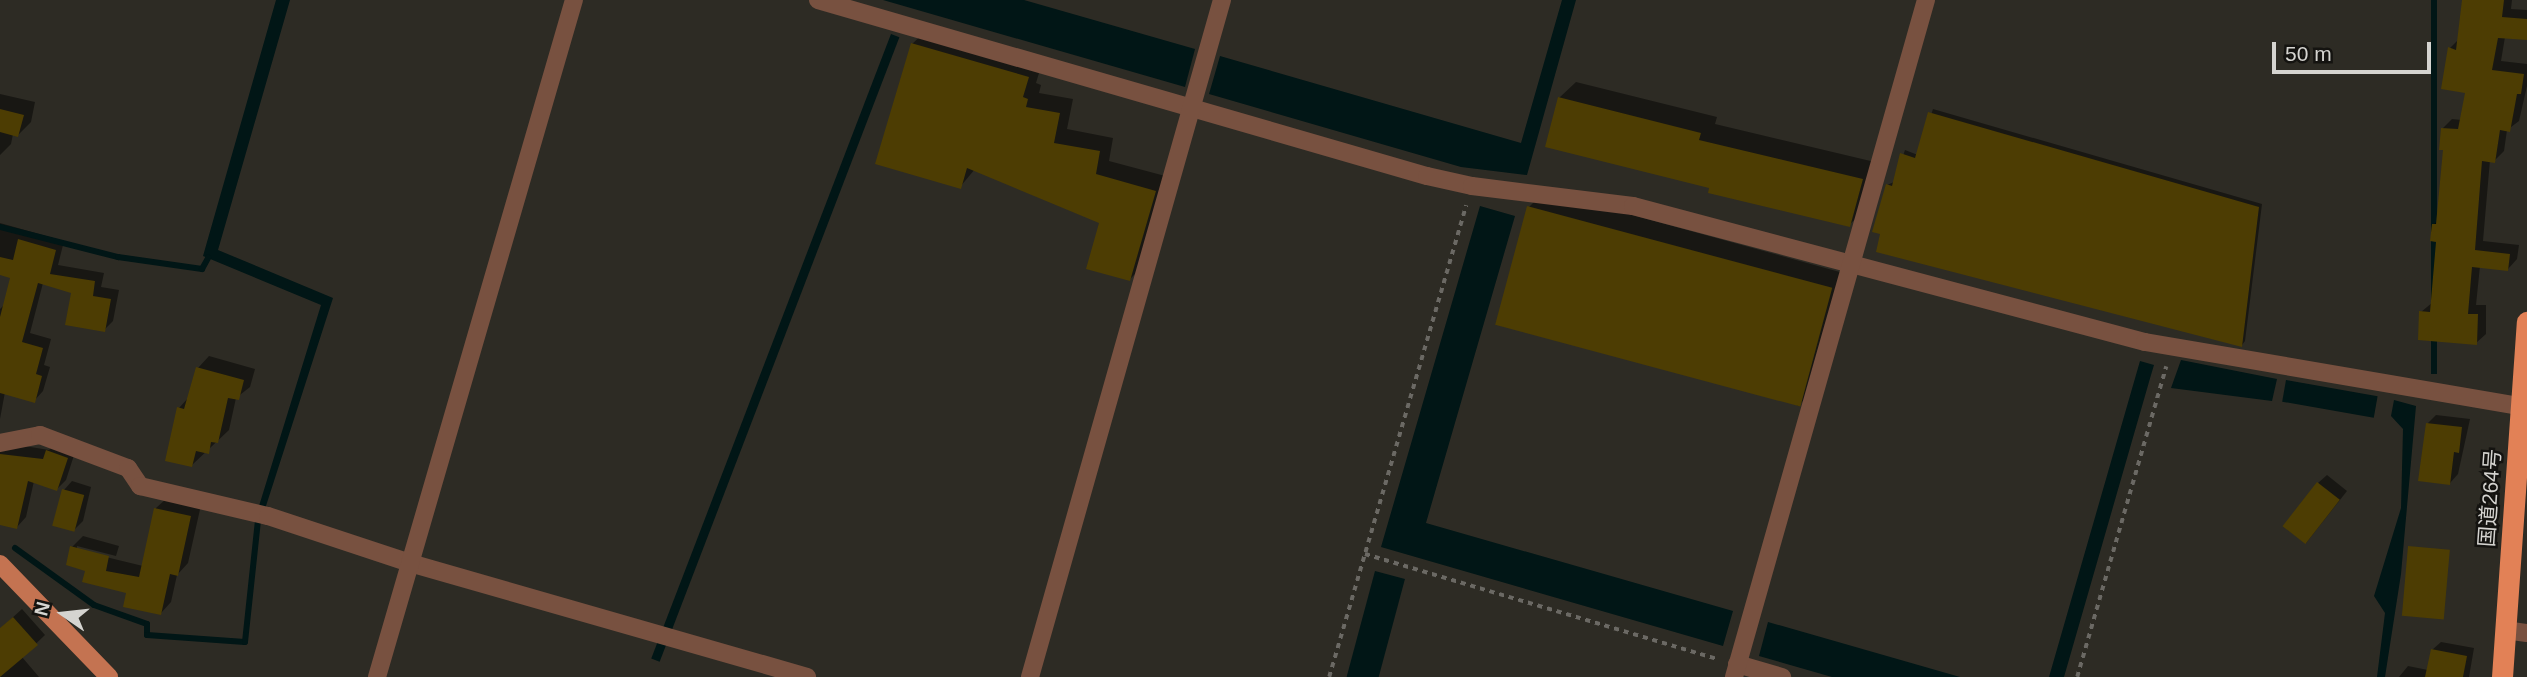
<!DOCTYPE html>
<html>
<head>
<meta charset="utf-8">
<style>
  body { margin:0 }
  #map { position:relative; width:2527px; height:677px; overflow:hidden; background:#2d2b24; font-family:Arial,"Noto Sans JP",sans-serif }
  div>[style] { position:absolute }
  .water>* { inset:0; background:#011616; transform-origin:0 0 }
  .shadow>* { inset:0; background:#0007 }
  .stream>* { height:6px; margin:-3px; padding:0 3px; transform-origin:3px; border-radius:3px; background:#011616 }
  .building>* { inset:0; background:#4d3d03; transform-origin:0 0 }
  .path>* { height:3.5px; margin-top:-1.75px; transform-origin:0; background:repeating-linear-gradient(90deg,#6b6964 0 5px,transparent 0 10px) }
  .street>* { height:18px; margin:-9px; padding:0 9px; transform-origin:9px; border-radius:9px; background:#785140 }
  .primary>* { height:18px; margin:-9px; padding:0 9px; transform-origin:9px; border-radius:9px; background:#c47351 }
  .highway>* { height:21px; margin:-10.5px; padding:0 10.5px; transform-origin:10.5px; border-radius:10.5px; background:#e28156 }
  span { translate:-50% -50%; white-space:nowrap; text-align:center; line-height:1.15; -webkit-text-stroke:5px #141310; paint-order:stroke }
  .street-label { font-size:21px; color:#d5d4d0 }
  .north { position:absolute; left:28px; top:579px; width:70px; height:70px; -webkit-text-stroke:5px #141310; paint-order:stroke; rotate:284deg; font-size:19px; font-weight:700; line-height:28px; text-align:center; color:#d5d4d0 }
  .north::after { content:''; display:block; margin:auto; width:24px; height:32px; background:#d5d4d0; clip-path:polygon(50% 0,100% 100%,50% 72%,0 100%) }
  .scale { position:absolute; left:2272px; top:42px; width:159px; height:32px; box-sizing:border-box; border:4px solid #d5d4d0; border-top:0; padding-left:9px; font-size:21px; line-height:24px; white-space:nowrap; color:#d5d4d0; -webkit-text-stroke:5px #141310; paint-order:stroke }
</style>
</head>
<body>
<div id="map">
  <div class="water">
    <i style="clip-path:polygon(276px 0,290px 0,218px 250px,333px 298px,265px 509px,259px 506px,321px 305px,203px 256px)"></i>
    <i style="clip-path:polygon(883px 0,1024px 0,1195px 49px,1185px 87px)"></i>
    <i style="clip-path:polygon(1562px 0,1576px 0,1527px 175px,1461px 167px,1209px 94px,1220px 56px,1521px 143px)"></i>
    <i style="left:2431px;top:0;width:6px;height:374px"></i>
    <i style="left:891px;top:34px;width:9px;height:669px;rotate:21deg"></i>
    <i style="clip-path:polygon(1480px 206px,1515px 216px,1426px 523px,1733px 611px,1723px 646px,1381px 547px)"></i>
    <i style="clip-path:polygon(2181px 360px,2277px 379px,2272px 401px,2171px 388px)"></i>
    <i style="clip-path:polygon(2140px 361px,2154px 365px,2151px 375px,2064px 677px,2049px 677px)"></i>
    <i style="left:2286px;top:380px;width:93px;height:22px;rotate:10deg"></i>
    <i style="clip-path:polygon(2394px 400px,2416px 406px,2401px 574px,2385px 677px,2377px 677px,2385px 613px,2374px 596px,2401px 508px,2403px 429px,2391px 416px)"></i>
    <i style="left:1375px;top:571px;width:31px;height:110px;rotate:15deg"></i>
    <i style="clip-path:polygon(1768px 622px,1960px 677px,1832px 677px,1759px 656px)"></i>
  </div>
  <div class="shadow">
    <i style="clip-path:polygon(2464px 0,2512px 0,2511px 9px,2527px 10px,2527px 38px,2505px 37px,2501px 61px,2527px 64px,2527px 86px,2519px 121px,2507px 130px,2504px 151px,2494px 161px,2490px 160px,2483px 241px,2519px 245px,2517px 259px,2508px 269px,2480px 266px,2476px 305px,2486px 305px,2486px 334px,2476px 343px,2421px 312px,2433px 302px,2438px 240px,2434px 224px,2439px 220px,2445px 148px,2443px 128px,2452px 119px,2462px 120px,2467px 92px,2450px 48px,2460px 38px)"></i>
    <i style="clip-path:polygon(927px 30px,1042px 63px,1036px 83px,1041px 85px,1039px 93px,1073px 99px,1067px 129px,1113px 138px,1109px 161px,1169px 177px,1144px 265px,1130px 279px,1101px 222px,975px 169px,960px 187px,912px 44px)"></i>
    <i style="clip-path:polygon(1576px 82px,1717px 117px,1715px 124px,1879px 163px,1866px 209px,1849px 225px,1711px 187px,1559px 98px)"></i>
    <i style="clip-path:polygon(0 94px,35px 102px,31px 122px,18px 135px,13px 134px,11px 144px,0 155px)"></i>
    <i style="clip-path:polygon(1933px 109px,2262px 204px,2245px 341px,2242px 345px,1887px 185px,1894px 182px,1905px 150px,1918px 155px)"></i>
    <i style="clip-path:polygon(1545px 191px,1847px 274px,1814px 390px,1798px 406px,1529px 207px)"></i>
    <i style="clip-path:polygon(0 223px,64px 241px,58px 265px,104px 273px,101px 287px,119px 290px,113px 321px,104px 330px,73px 291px,43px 283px,30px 333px,51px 339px,44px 365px,50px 367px,43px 391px,34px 401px,5px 392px,0 419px,0 309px,6px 303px,13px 277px,0 273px)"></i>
    <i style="clip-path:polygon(209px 356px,255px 369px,250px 387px,236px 398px,229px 430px,192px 465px,179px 408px,189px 397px,198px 368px)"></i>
    <i style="clip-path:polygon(2436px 415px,2470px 419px,2458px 474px,2450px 483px,2428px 423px)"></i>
    <i style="clip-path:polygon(0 442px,49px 450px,57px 442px,76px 449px,66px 480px,57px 489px,34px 481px,26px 517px,17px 527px,0 523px)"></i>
    <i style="clip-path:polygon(2327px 475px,2347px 491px,2306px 543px,2318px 483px)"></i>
    <i style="clip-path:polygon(72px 481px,91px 487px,83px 521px,74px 530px,64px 490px)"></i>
    <i style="clip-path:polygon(167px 498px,201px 505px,188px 563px,177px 575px,171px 602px,161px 613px,87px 569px,72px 547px,83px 536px,119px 546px,116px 556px,77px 546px,77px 550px,143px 566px,156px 508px)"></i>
    <i style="clip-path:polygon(22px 609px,45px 635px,22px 657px,39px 677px,0 677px,0 629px)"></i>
    <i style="clip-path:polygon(2441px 642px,2474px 648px,2469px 677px,2399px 677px,2408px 666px,2428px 670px,2432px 650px)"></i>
  </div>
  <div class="stream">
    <i style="left:0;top:227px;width:122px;rotate:14.3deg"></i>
    <i style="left:118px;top:257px;width:85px;rotate:8.1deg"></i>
    <i style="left:202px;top:269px;width:13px;rotate:-61deg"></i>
    <i style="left:15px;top:548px;width:97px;rotate:35.8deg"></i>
    <i style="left:94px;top:605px;width:56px;rotate:19.7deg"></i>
    <i style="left:147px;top:624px;width:11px;rotate:90deg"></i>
    <i style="left:147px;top:635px;width:98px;rotate:4.1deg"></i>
    <i style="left:245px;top:642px;width:122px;rotate:-83.9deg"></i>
  </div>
  <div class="building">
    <i style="clip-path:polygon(2462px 0,2504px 0,2502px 17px,2527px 19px,2527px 40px,2498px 38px,2492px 70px,2524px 74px,2521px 94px,2517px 94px,2510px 132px,2500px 130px,2495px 163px,2482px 161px,2475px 250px,2510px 254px,2508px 271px,2472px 267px,2468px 314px,2478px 314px,2477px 345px,2418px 340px,2419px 311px,2430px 312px,2436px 242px,2430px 241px,2432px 224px,2436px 224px,2443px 150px,2439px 150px,2441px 128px,2458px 129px,2465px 93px,2441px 89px,2448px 47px,2456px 50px)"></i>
    <i style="clip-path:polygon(911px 43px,1029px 77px,1023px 97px,1028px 99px,1026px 107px,1060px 113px,1054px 143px,1100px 151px,1096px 174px,1156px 191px,1130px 281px,1086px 269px,1099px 223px,967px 168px,961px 189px,875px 164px)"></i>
    <i style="clip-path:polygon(1558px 97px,1701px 133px,1699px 140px,1863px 179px,1850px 227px,1708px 193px,1709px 188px,1545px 147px)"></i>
    <i style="clip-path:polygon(0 109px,24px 115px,18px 137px,0 132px)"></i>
    <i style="clip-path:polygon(1928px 112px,2259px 207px,2242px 347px,1876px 252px,1880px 234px,1872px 232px,1886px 184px,1892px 186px,1900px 153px,1915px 158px)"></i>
    <i style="left:1527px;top:206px;width:316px;height:123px;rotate:15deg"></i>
    <i style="clip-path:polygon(18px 239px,56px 250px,50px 274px,95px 281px,93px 296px,111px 299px,105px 332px,65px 325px,71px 293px,38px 283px,22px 342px,43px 348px,36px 374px,42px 376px,35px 403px,0 393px,0 317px,10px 278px,0 275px,0 257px,13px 260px)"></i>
    <i style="clip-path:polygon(196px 367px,244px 380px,239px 400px,228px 398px,218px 443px,211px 442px,209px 454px,196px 451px,192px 467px,165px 461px,177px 407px,184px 409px)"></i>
    <i style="clip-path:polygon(2426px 423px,2462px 427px,2459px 453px,2454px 452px,2450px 485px,2418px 481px)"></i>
    <i style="clip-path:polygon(46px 450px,68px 458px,57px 491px,28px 481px,17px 529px,0 525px,0 454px,43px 459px)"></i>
    <i style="left:2317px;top:482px;width:29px;height:56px;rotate:38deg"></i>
    <i style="left:62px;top:489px;width:23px;height:38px;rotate:15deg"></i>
    <i style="clip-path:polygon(154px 508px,191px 516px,178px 576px,170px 574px,161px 615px,123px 607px,126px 593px,82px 582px,85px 571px,66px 565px,70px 546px,109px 556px,106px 571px,139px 577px)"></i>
    <i style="left:2408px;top:546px;width:42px;height:70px;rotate:5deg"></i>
    <i style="clip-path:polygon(13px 617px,38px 645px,0 677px,0 628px)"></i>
    <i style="clip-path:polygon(2431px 649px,2467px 656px,2463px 677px,2425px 677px)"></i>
  </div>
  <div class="path">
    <i style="left:1365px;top:554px;width:368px;rotate:16.6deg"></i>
    <i style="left:1329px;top:677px;width:491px;rotate:-73.8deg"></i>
    <i style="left:2077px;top:677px;width:323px;rotate:-74deg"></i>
  </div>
  <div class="street">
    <i style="left:818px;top:0;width:634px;rotate:16.12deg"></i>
    <i style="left:1427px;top:176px;width:46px;rotate:12.5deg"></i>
    <i style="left:1472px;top:186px;width:162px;rotate:7.1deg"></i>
    <i style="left:1633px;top:206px;width:530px;rotate:14.88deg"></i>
    <i style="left:2145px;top:342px;width:380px;rotate:9.7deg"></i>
    <i style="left:0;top:443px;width:41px;rotate:-11.3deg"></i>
    <i style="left:40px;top:435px;width:94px;rotate:20.6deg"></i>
    <i style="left:128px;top:468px;width:22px;rotate:56deg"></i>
    <i style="left:140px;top:486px;width:131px;rotate:13.2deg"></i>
    <i style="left:268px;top:516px;width:150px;rotate:18.3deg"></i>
    <i style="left:410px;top:563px;width:413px;rotate:16deg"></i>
    <i style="left:2505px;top:630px;width:22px;rotate:8deg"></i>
    <i style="left:1737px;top:664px;width:47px;rotate:16.1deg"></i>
    <i style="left:377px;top:677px;width:705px;rotate:-73.78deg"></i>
    <i style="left:1030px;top:677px;width:704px;rotate:-74.17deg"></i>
    <i style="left:1734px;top:677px;width:704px;rotate:-74.17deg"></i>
  </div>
  <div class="primary">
    <i style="left:0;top:564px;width:157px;rotate:46deg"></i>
  </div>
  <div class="highway">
    <i style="left:2502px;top:677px;width:356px;rotate:-86deg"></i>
  </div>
  <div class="street-label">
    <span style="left:2490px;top:498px;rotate:-86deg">国道264号</span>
  </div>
  <div class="north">N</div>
  <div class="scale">50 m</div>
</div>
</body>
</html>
